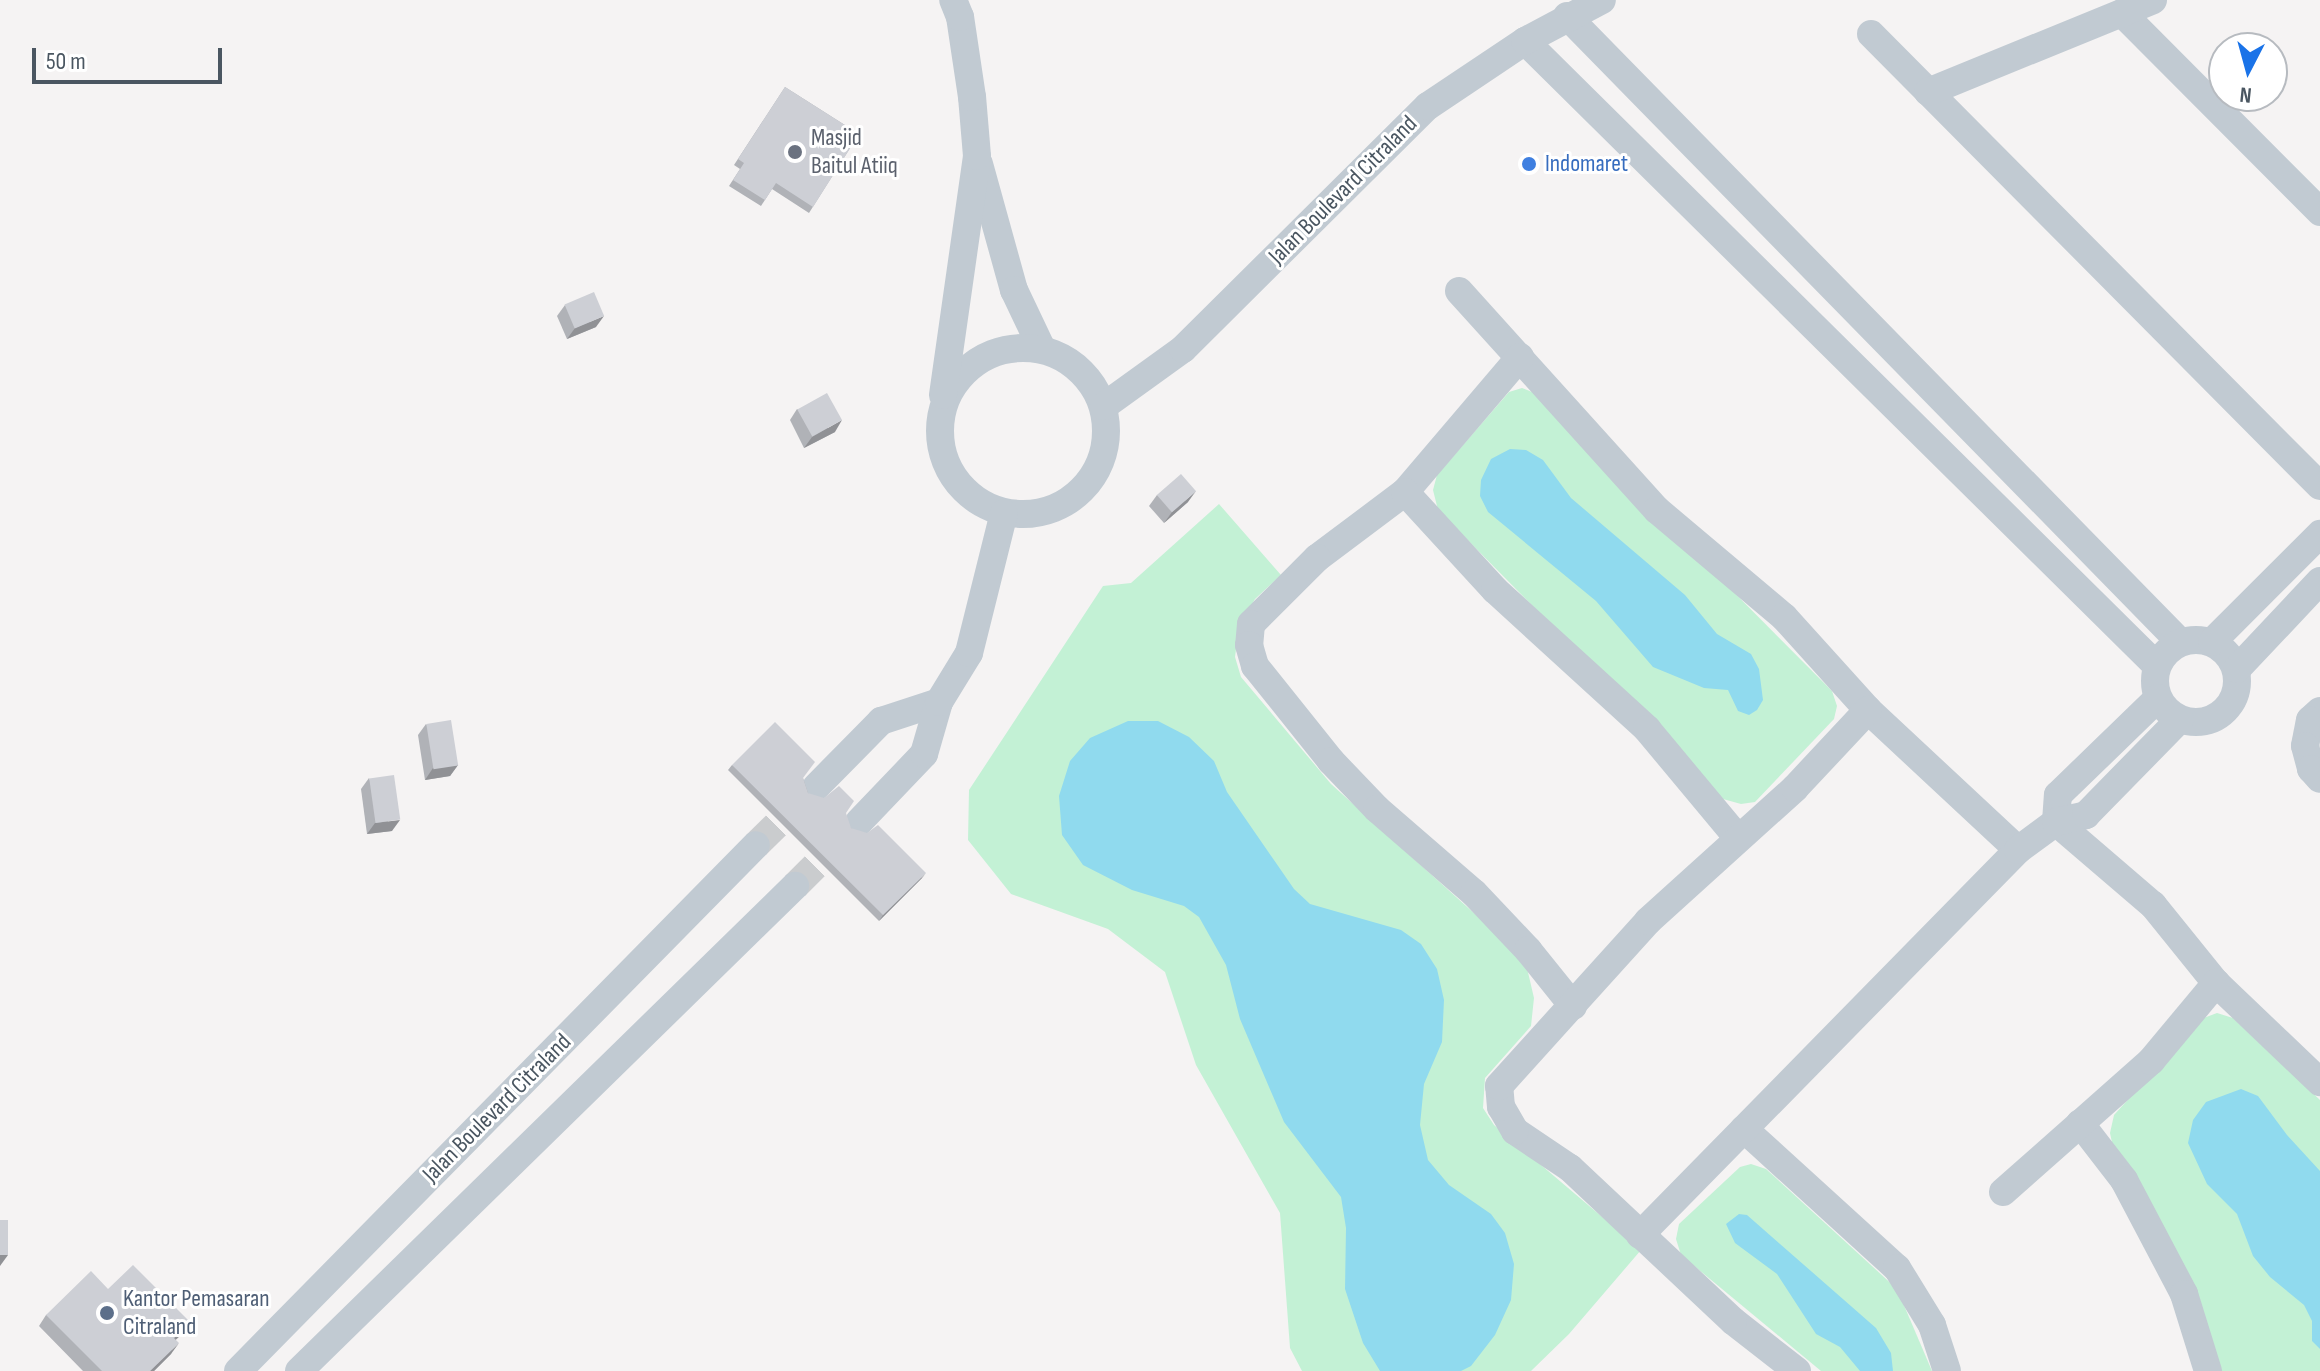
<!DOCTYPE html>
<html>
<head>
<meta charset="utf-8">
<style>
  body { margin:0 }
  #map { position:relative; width:2320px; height:1371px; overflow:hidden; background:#f5f3f3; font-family:"Sofia Sans Condensed",sans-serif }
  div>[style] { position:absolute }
  .green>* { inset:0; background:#c3f1d5 }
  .water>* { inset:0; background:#90daee }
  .street-tunnel>* { height:28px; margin-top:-14px; transform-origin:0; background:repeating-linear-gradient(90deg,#caccce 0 28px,transparent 0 42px) }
  .street>* { height:28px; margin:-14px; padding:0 14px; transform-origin:14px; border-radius:14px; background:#c1cad2 }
  .street>.ring { margin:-14px; padding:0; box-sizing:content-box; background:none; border:28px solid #c1cad2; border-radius:50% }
  .wall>* { inset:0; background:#b0b2b7 }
  .shaded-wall>* { inset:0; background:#909195 }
  .building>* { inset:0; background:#cdcfd5; transform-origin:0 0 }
  .dots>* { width:22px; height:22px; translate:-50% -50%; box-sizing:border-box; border:4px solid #fff; border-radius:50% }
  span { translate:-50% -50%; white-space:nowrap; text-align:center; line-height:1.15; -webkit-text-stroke:6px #fff; paint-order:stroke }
  .worship-label { font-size:24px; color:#5b616d }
  .left { translate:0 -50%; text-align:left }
  .shop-label { font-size:24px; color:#366cbe }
  .street-label { font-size:24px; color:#4a5661 }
  .service-label { font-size:24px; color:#4e5e75 }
  .north { position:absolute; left:2208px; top:32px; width:80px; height:80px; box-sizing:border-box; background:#fff; border:2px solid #b7bbc0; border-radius:50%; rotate:186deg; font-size:22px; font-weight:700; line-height:32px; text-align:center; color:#4a5661 }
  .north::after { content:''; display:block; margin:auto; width:28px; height:36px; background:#1a73e8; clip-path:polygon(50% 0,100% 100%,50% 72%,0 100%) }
  .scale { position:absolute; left:32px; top:48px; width:190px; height:36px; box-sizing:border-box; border:4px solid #4a5661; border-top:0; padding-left:10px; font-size:24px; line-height:28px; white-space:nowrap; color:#4a5661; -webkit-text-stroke:6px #fff; paint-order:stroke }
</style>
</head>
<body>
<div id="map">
  <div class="green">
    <i style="clip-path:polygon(1522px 388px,1537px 394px,1832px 691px,1837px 706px,1834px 719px,1755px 802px,1741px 804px,1723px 799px,1438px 510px,1433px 490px,1437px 475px,1509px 392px)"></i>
    <i style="clip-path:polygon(1219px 504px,1281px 575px,1255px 599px,1239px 627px,1235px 657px,1241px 677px,1331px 784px,1517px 952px,1527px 968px,1534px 998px,1531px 1026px,1485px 1078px,1483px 1108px,1494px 1125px,1641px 1250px,1569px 1334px,1531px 1371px,1302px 1371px,1290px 1348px,1280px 1213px,1196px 1065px,1165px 972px,1108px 929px,1011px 894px,968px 840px,969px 790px,1103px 586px,1131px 583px)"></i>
    <i style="clip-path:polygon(2217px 1013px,2233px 1018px,2320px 1100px,2320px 1371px,2222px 1371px,2199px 1301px,2113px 1147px,2110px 1133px,2114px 1115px,2201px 1019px)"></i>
    <i style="clip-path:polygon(1751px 1164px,1766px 1169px,1897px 1289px,1932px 1371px,1821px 1371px,1681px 1255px,1676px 1239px,1679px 1224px,1740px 1167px)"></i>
  </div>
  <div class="water">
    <i style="clip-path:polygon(1510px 449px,1526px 450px,1543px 460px,1571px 498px,1685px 595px,1717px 634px,1751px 654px,1759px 669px,1763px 700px,1757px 710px,1749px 715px,1738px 711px,1728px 690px,1704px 688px,1653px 667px,1596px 601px,1488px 512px,1480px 496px,1481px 480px,1491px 459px)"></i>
    <i style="clip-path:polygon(1128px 721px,1158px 721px,1189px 737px,1214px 761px,1227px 792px,1294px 889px,1310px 904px,1401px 930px,1421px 944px,1437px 969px,1444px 1000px,1442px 1042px,1424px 1084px,1420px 1125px,1428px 1160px,1449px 1185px,1491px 1214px,1505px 1233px,1514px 1264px,1511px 1300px,1495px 1335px,1471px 1366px,1461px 1371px,1380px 1371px,1363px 1343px,1345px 1289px,1346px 1228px,1341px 1197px,1284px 1122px,1240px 1019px,1226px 965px,1199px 917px,1184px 906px,1132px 890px,1083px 865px,1062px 835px,1059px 796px,1070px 761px,1090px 738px)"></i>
    <i style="clip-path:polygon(2241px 1089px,2258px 1096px,2287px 1135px,2320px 1171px,2320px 1349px,2312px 1341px,2312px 1321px,2304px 1305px,2270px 1277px,2253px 1256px,2237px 1214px,2207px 1184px,2188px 1143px,2193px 1120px,2206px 1102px)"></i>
    <i style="clip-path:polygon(1739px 1214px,1747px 1215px,1876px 1328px,1891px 1353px,1893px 1371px,1860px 1371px,1840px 1347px,1816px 1334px,1777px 1274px,1735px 1243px,1726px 1224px)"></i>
  </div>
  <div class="street-tunnel">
    <i style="left:756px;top:845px;width:71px;rotate:-44.4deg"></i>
    <i style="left:795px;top:886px;width:71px;rotate:-45deg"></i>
  </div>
  <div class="street">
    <i style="left:2122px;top:13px;width:281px;rotate:45.1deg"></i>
    <i style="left:1567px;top:16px;width:876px;rotate:45.6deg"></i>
    <i style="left:1871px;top:34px;width:637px;rotate:45.19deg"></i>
    <i style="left:1525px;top:41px;width:889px;rotate:44.68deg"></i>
    <i style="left:1928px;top:92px;width:243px;rotate:-22.2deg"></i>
    <i style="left:979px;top:164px;width:131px;rotate:74.5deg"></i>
    <i style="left:1014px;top:290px;width:65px;rotate:64.6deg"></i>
    <i style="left:1459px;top:291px;width:295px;rotate:47.9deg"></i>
    <i style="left:1657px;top:510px;width:166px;rotate:40.1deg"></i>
    <i style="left:1784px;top:617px;width:125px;rotate:47.9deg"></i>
    <i style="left:1868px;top:710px;width:205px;rotate:43deg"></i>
    <i class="ring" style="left:940px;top:348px;width:138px;height:138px"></i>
    <i style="left:1520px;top:357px;width:177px;rotate:130.4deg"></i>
    <i style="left:1405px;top:492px;width:110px;rotate:143.1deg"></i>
    <i style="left:1317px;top:558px;width:93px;rotate:135deg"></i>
    <i style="left:1251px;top:624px;width:21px;rotate:95deg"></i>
    <i style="left:1249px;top:645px;width:22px;rotate:74deg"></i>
    <i style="left:1255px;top:666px;width:122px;rotate:51.3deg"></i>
    <i style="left:1331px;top:761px;width:66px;rotate:46.2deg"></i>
    <i style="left:1377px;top:809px;width:128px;rotate:40.9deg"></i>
    <i style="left:1474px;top:893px;width:79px;rotate:46.5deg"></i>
    <i style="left:1528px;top:950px;width:72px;rotate:51.2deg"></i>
    <i style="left:943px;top:395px;width:241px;rotate:-81.9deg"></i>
    <i style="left:977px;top:156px;width:59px;rotate:-94.8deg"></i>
    <i style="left:972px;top:97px;width:81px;rotate:-98.5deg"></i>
    <i style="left:960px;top:17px;width:18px;rotate:-112deg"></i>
    <i style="left:1104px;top:406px;width:97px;rotate:-35.8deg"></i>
    <i style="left:1183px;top:349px;width:345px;rotate:-44.8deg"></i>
    <i style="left:1428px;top:106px;width:117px;rotate:-33.8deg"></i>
    <i style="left:1525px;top:41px;width:87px;rotate:-28deg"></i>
    <i style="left:1405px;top:492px;width:133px;rotate:47.4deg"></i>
    <i style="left:1495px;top:590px;width:206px;rotate:42.4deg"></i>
    <i style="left:1647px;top:729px;width:141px;rotate:50.2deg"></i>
    <i class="ring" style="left:2155px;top:640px;width:54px;height:54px"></i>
    <i style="left:2212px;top:642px;width:153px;rotate:-45deg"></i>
    <i style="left:2237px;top:669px;width:121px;rotate:-46.7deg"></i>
    <i style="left:2320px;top:711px;width:13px;rotate:138deg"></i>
    <i style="left:2310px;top:720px;width:26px;rotate:101deg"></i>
    <i style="left:2305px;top:746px;width:24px;rotate:75deg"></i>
    <i style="left:2311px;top:769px;width:13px;rotate:48deg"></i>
    <i style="left:816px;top:787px;width:93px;rotate:-45.4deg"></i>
    <i style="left:881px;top:721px;width:61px;rotate:-18.1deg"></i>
    <i style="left:859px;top:822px;width:94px;rotate:-46.3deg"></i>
    <i style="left:924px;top:754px;width:54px;rotate:-73.9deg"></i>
    <i style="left:939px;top:702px;width:57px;rotate:-58.5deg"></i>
    <i style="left:969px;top:653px;width:144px;rotate:-76deg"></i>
    <i style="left:2056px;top:822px;width:128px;rotate:40.6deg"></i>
    <i style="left:2153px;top:905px;width:100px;rotate:51.1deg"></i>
    <i style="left:2216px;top:983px;width:144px;rotate:43.6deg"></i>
    <i style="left:2056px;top:822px;width:27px;rotate:-86deg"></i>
    <i style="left:2058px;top:795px;width:139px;rotate:-44.1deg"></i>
    <i style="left:2080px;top:1123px;width:72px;rotate:52.3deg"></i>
    <i style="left:2124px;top:1180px;width:129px;rotate:62.2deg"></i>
    <i style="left:2184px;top:1294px;width:81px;rotate:72.7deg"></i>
    <i style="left:1744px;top:1129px;width:207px;rotate:42.3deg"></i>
    <i style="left:1897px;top:1268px;width:67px;rotate:58.4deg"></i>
    <i style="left:1932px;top:1325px;width:48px;rotate:71.9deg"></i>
    <i style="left:2003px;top:1192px;width:198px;rotate:-41.5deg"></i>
    <i style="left:2151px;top:1061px;width:102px;rotate:-50.2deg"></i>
    <i style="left:1640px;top:1235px;width:540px;rotate:-45.53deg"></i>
    <i style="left:2018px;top:850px;width:47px;rotate:-36.4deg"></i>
    <i style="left:2056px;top:822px;width:31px;rotate:-13deg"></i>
    <i style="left:2086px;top:815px;width:134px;rotate:-45.6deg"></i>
    <i style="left:238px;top:1371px;width:738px;rotate:-45.44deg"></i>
    <i style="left:299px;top:1371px;width:694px;rotate:-44.36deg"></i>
    <i style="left:1797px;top:1371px;width:81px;rotate:-142deg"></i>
    <i style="left:1733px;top:1321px;width:224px;rotate:-136.8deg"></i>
    <i style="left:1570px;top:1168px;width:66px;rotate:-146.1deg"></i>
    <i style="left:1515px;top:1131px;width:28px;rotate:-120deg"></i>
    <i style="left:1501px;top:1107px;width:21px;rotate:-95deg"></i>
    <i style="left:1499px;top:1086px;width:222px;rotate:-47.9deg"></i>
    <i style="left:1648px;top:921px;width:198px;rotate:-42.1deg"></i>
    <i style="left:1795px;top:788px;width:107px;rotate:-46.9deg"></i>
  </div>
  <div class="wall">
    <i style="clip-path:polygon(785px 87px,859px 134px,809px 213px,772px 189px,761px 206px,729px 186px,740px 169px,734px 165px)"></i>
    <i style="clip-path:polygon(565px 305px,596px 327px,567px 339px,557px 316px)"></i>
    <i style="clip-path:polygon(797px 409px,835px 432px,804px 448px,790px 420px)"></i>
    <i style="clip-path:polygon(1157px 495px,1188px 502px,1164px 523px,1149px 506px)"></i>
    <i style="clip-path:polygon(426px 724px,458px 765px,450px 776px,425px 780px,418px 735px)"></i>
    <i style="clip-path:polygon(732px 765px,803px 778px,808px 793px,851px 828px,922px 878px,879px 921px,728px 770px)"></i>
    <i style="clip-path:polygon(369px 778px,392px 831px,367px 834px,361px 789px)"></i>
    <i style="clip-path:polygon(108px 1289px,190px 1322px,182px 1334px,175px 1340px,171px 1354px,154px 1371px,83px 1371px,39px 1326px,46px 1315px)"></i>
  </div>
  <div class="shaded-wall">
    <i style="clip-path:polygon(604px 316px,596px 327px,567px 339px,575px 328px)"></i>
    <i style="clip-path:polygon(842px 420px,835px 432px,804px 448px,812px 437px)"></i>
    <i style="clip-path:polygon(1196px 491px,1188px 502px,1164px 523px,1172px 512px)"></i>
    <i style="clip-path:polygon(458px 765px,450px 776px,425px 780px,433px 768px)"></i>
    <i style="clip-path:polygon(400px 820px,392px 831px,367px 834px,375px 823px)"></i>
    <i style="clip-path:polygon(926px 873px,922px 878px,879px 921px,883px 915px)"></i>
    <i style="clip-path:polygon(0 1255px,8px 1255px,0 1266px)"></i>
    <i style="clip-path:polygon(190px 1322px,182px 1334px,166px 1349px,174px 1338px)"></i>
    <i style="clip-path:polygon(179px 1343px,171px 1354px,154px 1371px,150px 1371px)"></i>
  </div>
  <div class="building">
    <i style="clip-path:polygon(785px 87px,859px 134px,813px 207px,776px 183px,765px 200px,733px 180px,744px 163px,738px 159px)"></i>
    <i style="left:594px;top:292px;width:26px;height:32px;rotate:67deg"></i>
    <i style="left:827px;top:393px;width:31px;height:34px;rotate:61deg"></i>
    <i style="left:1181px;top:474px;width:23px;height:32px;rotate:49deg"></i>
    <i style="left:451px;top:720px;width:46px;height:25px;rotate:81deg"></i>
    <i style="clip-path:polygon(775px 722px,815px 762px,803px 778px,808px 793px,824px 798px,839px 786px,854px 801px,846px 813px,851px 828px,867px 833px,878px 825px,926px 873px,883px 915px,732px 765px)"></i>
    <i style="left:394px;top:775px;width:45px;height:25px;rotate:82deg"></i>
    <i style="left:0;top:1220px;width:8px;height:35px"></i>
    <i style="clip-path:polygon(133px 1265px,190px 1322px,174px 1338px,179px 1343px,150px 1371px,102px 1371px,46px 1315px,91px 1271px,108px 1289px)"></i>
  </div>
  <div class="dots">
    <i style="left:795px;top:152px;background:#6b7280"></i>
    <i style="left:1529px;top:164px;background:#3f7fe0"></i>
    <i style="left:107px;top:1313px;background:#5c6f8a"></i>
  </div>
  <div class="worship-label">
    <span class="left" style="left:811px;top:152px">Masjid<br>Baitul Atiiq</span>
  </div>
  <div class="shop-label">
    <span class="left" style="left:1545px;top:164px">Indomaret</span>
  </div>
  <div class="street-label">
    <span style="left:1343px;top:190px;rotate:-45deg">Jalan Boulevard Citraland</span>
    <span style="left:497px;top:1108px;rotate:-45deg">Jalan Boulevard Citraland</span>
  </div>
  <div class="service-label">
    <span class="left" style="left:123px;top:1313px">Kantor Pemasaran<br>Citraland</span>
  </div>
  <div class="north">N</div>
  <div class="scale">50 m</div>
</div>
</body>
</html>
